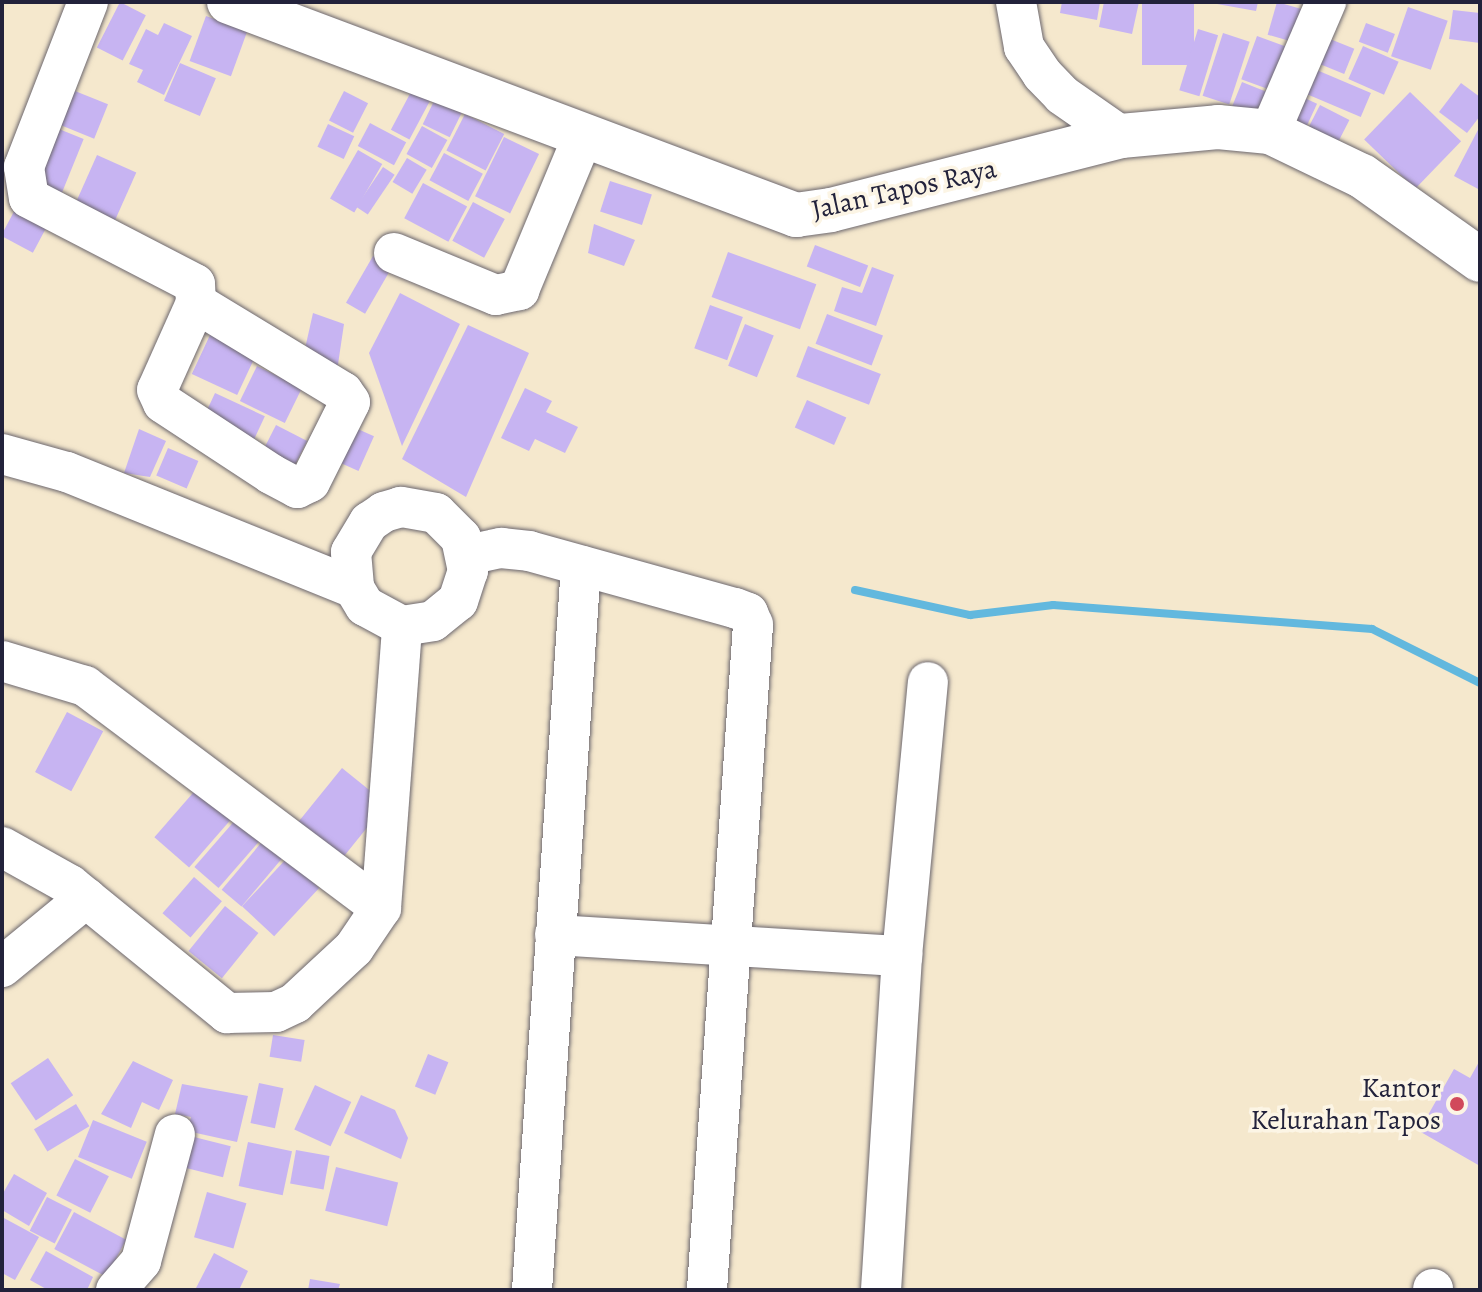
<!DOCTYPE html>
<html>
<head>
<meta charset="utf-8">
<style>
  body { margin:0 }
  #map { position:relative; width:1482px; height:1292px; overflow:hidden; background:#f5e8cd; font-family:Alegreya,serif }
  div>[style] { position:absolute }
  .stream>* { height:8px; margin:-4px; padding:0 4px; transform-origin:4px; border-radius:4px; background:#62b8de }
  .building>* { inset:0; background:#c7b4f2; transform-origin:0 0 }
  .roads { filter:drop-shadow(0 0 2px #6c676e) drop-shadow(0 0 2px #6c676e) }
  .minor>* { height:40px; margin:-20px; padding:0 20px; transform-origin:20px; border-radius:20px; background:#fff }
  .major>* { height:44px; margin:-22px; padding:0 22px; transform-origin:22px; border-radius:22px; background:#fff }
  .dots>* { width:22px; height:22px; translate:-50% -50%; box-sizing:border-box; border:4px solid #fcf5e5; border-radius:50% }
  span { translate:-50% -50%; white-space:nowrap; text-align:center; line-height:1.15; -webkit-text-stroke:7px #fcf5e5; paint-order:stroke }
  .street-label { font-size:28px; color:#22223b }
  .poi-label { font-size:28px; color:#22223b }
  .right { translate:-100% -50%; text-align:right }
  .frame { position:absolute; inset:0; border:4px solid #22223b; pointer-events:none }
</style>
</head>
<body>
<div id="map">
  <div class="stream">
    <i style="left:855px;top:590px;width:118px;rotate:12.3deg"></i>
    <i style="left:970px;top:615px;width:84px;rotate:-6.9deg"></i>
    <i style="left:1053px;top:605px;width:320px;rotate:4.3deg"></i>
    <i style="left:1372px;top:629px;width:121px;rotate:26.6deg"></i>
  </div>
  <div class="building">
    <i style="left:120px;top:2px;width:29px;height:51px;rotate:27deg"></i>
    <i style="clip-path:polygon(1062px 2px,1100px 2px,1097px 20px,1060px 13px)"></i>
    <i style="clip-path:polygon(1104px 2px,1139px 2px,1132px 34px,1099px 27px)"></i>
    <i style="left:1142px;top:2px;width:52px;height:63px"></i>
    <i style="clip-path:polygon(1206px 2px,1258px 2px,1256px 11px)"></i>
    <i style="left:1277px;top:2px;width:40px;height:34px;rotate:16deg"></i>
    <i style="left:1408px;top:7px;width:42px;height:52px;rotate:19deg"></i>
    <i style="clip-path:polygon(1453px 10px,1480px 13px,1480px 43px,1449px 39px)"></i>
    <i style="left:206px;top:16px;width:44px;height:48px;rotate:20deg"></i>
    <i style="clip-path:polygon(164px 23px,192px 36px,164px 95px,137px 82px,143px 70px,129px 64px,146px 29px,158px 35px)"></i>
    <i style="left:1366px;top:23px;width:31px;height:20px;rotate:21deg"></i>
    <i style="left:1198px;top:29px;width:21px;height:64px;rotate:17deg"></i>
    <i style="left:1223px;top:33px;width:28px;height:66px;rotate:18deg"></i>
    <i style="left:1320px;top:35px;width:37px;height:27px;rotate:22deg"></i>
    <i style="left:1257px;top:36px;width:40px;height:46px;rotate:20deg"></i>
    <i style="left:1363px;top:46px;width:39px;height:36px;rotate:24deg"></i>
    <i style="left:180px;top:63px;width:39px;height:41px;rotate:23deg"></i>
    <i style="left:1312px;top:68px;width:64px;height:26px;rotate:23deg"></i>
    <i style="left:1242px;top:82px;width:41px;height:26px;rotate:22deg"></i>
    <i style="clip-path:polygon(1461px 83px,1480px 97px,1480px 116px,1467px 133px,1439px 112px)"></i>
    <i style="left:70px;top:89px;width:41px;height:37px;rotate:22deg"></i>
    <i style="left:412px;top:90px;width:21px;height:45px;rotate:28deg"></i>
    <i style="left:344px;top:91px;width:27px;height:33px;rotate:27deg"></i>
    <i style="left:1410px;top:92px;width:71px;height:66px;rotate:44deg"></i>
    <i style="left:1298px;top:95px;width:21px;height:31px;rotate:25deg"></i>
    <i style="left:435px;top:99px;width:30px;height:28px;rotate:26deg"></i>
    <i style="left:1320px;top:105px;width:33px;height:29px;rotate:27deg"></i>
    <i style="left:465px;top:114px;width:44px;height:41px;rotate:27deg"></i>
    <i style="left:370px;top:123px;width:41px;height:26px;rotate:28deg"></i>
    <i style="left:328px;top:124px;width:29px;height:25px;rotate:25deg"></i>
    <i style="left:422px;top:126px;width:29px;height:32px;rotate:29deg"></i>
    <i style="clip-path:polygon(1480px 126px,1480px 190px,1454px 176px)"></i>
    <i style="left:54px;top:127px;width:32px;height:64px;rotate:22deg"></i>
    <i style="left:504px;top:137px;width:39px;height:66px;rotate:26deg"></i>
    <i style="left:358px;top:150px;width:28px;height:56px;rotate:30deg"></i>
    <i style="left:444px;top:153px;width:44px;height:31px;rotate:28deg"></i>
    <i style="left:97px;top:155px;width:43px;height:64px;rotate:24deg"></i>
    <i style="left:407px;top:158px;width:23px;height:28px;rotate:31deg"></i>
    <i style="left:383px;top:167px;width:14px;height:48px;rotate:34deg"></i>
    <i style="left:610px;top:181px;width:44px;height:32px;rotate:18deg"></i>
    <i style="left:423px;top:183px;width:50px;height:40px;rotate:28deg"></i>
    <i style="left:473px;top:202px;width:36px;height:44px;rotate:28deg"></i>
    <i style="left:18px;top:204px;width:36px;height:36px;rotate:28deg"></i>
    <i style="clip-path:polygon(594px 224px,635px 240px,624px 266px,588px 253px)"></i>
    <i style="left:815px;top:245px;width:57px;height:23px;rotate:21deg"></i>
    <i style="left:728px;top:252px;width:94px;height:48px;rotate:20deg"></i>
    <i style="left:373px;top:256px;width:22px;height:54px;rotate:30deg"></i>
    <i style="clip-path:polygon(872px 267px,894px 275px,876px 326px,834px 311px,842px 287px,862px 293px)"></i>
    <i style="clip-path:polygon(400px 293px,460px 324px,402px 446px,369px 353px)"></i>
    <i style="left:710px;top:305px;width:35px;height:46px;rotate:20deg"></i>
    <i style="clip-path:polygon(313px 313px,344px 324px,337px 371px,302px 362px)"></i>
    <i style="left:827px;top:314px;width:60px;height:32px;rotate:21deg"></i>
    <i style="left:745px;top:324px;width:31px;height:45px;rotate:22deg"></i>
    <i style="clip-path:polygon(468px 325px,529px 353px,466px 497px,402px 459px)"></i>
    <i style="left:210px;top:335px;width:50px;height:43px;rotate:25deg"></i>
    <i style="left:808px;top:346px;width:78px;height:33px;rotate:21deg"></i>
    <i style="left:257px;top:366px;width:50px;height:39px;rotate:26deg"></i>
    <i style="clip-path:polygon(525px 388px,552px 401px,546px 412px,578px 427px,565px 453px,535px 439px,529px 451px,501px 438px)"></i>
    <i style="left:215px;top:393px;width:55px;height:36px;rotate:25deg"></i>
    <i style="left:807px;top:400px;width:43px;height:30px;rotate:24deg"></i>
    <i style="left:342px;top:422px;width:35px;height:38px;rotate:24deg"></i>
    <i style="left:276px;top:425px;width:35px;height:37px;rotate:27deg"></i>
    <i style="clip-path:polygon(139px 429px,166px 441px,150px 477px,124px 473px)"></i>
    <i style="left:168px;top:448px;width:33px;height:30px;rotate:23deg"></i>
    <i style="left:67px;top:712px;width:41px;height:68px;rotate:28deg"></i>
    <i style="left:342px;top:768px;width:57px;height:74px;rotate:39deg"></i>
    <i style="left:199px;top:786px;width:46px;height:68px;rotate:41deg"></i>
    <i style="left:237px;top:818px;width:32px;height:65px;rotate:41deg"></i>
    <i style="left:266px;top:837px;width:26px;height:69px;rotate:40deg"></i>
    <i style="left:287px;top:858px;width:44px;height:66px;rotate:43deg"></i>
    <i style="left:194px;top:877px;width:37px;height:48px;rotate:41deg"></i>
    <i style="left:225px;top:906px;width:43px;height:58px;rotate:39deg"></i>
    <i style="left:273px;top:1035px;width:32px;height:22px;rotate:9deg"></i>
    <i style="left:428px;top:1054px;width:22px;height:35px;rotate:22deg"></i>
    <i style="left:48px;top:1058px;width:45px;height:45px;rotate:56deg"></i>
    <i style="clip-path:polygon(1480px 1060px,1480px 1166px,1419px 1131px,1454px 1069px,1470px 1078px)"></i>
    <i style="clip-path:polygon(133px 1061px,173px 1080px,159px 1110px,142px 1102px,131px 1128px,101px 1114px)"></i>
    <i style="left:259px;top:1083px;width:25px;height:41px;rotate:12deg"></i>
    <i style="clip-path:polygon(182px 1084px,248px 1096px,237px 1142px,187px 1131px,191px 1117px,175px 1114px)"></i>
    <i style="left:315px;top:1085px;width:40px;height:49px;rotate:25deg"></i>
    <i style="clip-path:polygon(361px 1095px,395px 1110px,408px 1138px,401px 1159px,344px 1133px)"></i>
    <i style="left:76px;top:1104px;width:26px;height:49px;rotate:59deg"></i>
    <i style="left:93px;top:1120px;width:58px;height:40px;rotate:22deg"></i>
    <i style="left:190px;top:1136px;width:42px;height:32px;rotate:14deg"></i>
    <i style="left:248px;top:1142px;width:45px;height:45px;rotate:12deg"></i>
    <i style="left:296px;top:1150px;width:34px;height:34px;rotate:10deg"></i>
    <i style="left:75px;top:1159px;width:38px;height:41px;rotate:27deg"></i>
    <i style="left:336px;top:1167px;width:64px;height:45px;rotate:14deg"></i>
    <i style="clip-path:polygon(14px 1174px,47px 1193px,29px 1226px,2px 1210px,2px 1195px)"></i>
    <i style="left:207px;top:1192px;width:41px;height:47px;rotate:16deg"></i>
    <i style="left:47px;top:1197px;width:28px;height:38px;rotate:27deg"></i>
    <i style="left:74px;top:1212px;width:59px;height:42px;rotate:28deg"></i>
    <i style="clip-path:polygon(2px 1217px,39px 1237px,15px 1280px,2px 1273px)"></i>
    <i style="clip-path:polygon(46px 1251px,93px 1277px,87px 1290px,48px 1290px,30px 1280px)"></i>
    <i style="clip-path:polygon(214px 1253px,248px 1271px,239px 1290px,195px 1290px)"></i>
    <i style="clip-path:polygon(310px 1279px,340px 1284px,338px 1290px,308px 1290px)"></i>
  </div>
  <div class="roads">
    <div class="minor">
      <i style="left:88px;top:2px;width:177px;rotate:111.2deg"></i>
      <i style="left:24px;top:167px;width:31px;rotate:81deg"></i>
      <i style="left:29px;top:198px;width:187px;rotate:27.4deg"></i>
      <i style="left:195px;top:284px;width:19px;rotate:87deg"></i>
      <i style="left:196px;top:303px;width:95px;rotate:114.1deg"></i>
      <i style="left:157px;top:390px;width:14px;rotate:65deg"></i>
      <i style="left:163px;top:403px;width:129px;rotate:33.3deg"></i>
      <i style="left:271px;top:474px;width:30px;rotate:28deg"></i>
      <i style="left:297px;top:488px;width:14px;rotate:-25deg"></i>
      <i style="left:310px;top:482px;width:89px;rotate:-63.4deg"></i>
      <i style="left:350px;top:402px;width:12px;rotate:-125deg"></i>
      <i style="left:343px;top:392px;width:172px;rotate:-148.8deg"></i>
      <i style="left:1016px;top:2px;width:46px;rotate:79.9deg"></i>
      <i style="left:1024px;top:47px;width:32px;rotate:56deg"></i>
      <i style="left:1042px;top:74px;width:29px;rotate:46deg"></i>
      <i style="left:1062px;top:95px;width:72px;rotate:34.8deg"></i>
      <i style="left:1270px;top:132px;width:142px;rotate:-66.7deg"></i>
      <i style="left:394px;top:253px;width:110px;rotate:22.4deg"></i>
      <i style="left:496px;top:295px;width:24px;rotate:-12deg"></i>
      <i style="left:519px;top:290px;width:164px;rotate:-67.4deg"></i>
      <i style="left:2px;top:454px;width:67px;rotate:15.5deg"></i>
      <i style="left:67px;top:472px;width:310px;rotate:22deg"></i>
      <i style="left:354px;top:588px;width:21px;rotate:59deg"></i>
      <i style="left:365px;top:606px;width:42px;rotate:28.4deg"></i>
      <i style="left:402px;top:626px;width:31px;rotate:-9deg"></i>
      <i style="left:433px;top:621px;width:32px;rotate:-39deg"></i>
      <i style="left:458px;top:601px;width:32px;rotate:-72deg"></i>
      <i style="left:468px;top:571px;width:34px;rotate:-102deg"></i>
      <i style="left:461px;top:538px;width:35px;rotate:-135deg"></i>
      <i style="left:436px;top:513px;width:36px;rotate:-170deg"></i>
      <i style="left:401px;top:507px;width:18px;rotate:164deg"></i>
      <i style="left:384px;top:512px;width:18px;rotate:146deg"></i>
      <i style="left:369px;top:522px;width:35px;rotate:121deg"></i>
      <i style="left:351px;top:552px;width:36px;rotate:85deg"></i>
      <i style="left:467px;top:555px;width:35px;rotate:-12deg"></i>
      <i style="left:501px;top:548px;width:28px;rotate:6deg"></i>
      <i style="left:529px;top:551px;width:214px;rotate:15.5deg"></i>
      <i style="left:735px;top:608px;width:14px;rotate:21deg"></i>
      <i style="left:748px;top:613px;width:13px;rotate:67deg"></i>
      <i style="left:753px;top:625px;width:667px;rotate:93.96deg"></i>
      <i style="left:2px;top:661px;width:87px;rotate:16.8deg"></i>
      <i style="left:85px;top:686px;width:370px;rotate:36.9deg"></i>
      <i style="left:2px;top:847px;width:78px;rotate:29.2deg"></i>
      <i style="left:70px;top:885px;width:203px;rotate:39.2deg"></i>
      <i style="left:227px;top:1013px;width:49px;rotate:-1.2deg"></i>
      <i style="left:276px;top:1012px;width:21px;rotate:-25deg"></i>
      <i style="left:295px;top:1003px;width:81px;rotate:-43deg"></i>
      <i style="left:354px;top:948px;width:48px;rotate:-56deg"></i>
      <i style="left:381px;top:908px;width:283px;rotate:-85.7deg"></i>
      <i style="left:555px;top:935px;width:348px;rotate:3.5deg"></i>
      <i style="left:2px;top:967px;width:109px;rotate:-39.4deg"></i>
      <i style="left:116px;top:1290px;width:38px;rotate:-49deg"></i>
      <i style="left:141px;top:1261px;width:131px;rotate:-75deg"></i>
      <i style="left:532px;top:1290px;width:726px;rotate:-86.13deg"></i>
      <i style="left:881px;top:1290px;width:335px;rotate:-86.4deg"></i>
      <i style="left:902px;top:956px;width:275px;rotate:-84.6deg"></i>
      <i style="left:1433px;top:1290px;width:1px;rotate:-90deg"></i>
    </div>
    <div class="major">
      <i style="left:229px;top:2px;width:606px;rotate:20.59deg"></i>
      <i style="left:796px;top:215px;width:35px;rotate:-8deg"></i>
      <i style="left:831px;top:210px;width:299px;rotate:-14.3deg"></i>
      <i style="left:1121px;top:136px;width:97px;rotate:-5.3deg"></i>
      <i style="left:1218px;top:127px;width:52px;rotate:5.5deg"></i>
      <i style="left:1270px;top:132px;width:102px;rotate:25.6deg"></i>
      <i style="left:1362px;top:176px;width:145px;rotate:35.4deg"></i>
    </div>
  </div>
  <div class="dots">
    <i style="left:1457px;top:1104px;background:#d1495b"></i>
  </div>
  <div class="street-label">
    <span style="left:904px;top:189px;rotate:-13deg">Jalan Tapos Raya</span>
  </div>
  <div class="poi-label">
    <span class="right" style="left:1441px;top:1104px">Kantor<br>Kelurahan Tapos</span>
  </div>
  <div class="frame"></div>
</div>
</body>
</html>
